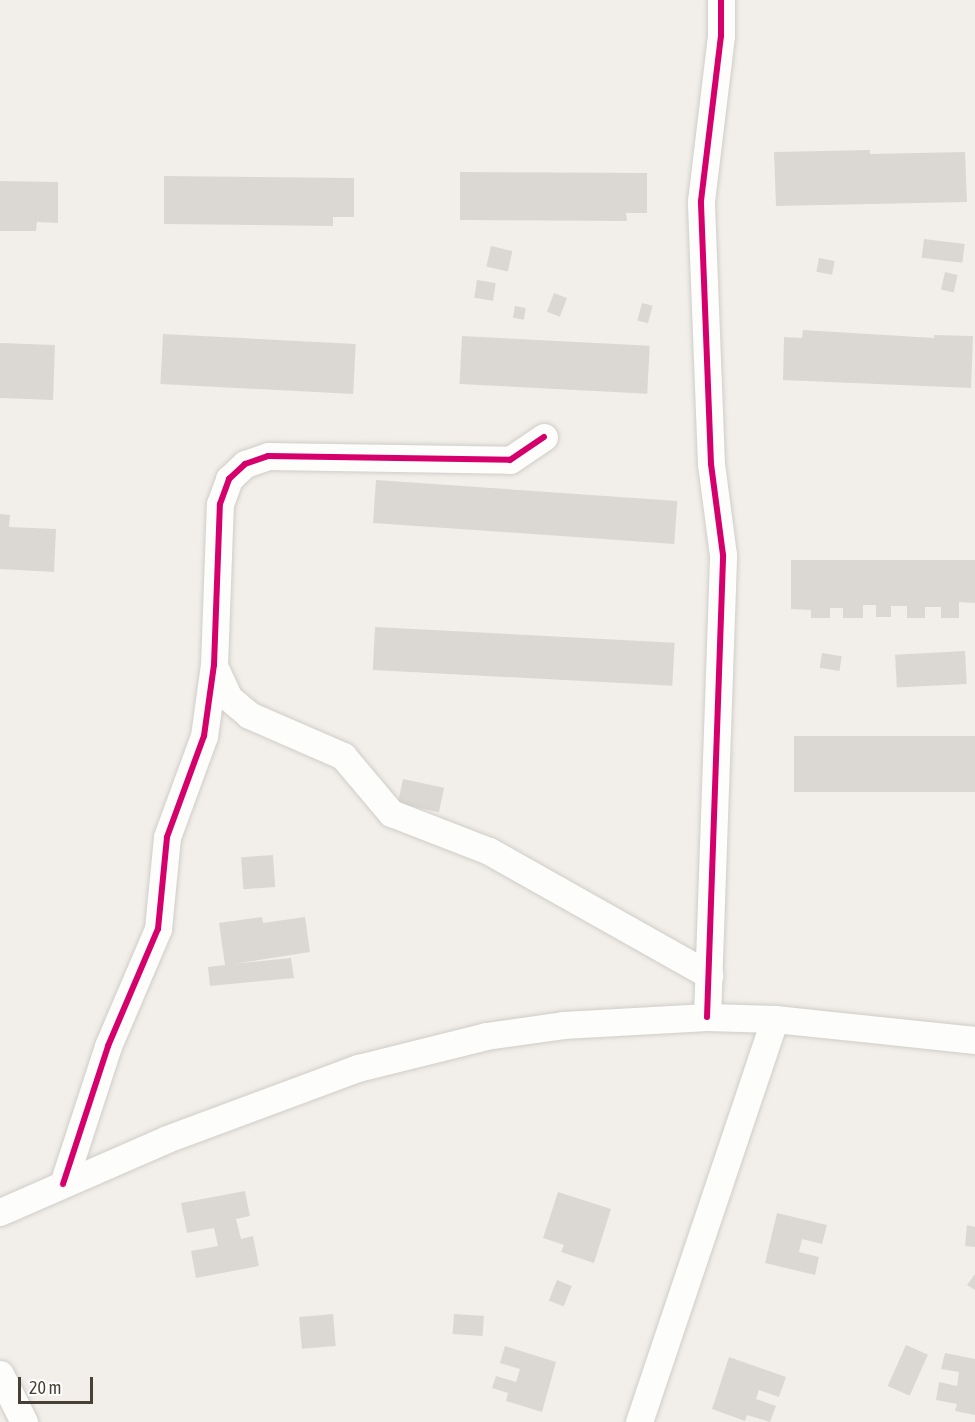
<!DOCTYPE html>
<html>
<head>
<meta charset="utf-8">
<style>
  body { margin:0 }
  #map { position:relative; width:975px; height:1422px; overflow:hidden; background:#f2efea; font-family:"Asap Condensed",sans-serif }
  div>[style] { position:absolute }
  .building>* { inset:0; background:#dbd8d3; transform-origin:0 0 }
  .roads { filter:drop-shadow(0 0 2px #d0cdc8) drop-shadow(0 0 2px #d0cdc8) }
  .street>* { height:27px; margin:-13.5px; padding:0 13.5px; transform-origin:13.5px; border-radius:13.5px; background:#fdfdfc }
  .cycleway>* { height:6px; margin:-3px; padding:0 3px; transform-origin:3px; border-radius:3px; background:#d6006c }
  span { translate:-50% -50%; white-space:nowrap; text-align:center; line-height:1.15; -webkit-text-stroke:4.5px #fff; paint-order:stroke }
  .scale { position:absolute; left:18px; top:1377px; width:75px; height:27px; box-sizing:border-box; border:3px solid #484035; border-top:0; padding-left:8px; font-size:18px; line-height:21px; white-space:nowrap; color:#484035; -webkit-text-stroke:4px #fff; paint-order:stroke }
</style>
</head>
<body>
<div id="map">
  <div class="building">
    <i style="clip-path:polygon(870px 150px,870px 154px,965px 152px,967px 202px,776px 206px,774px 152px)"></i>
    <i style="clip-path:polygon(460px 172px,647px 173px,647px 213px,626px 213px,627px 221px,460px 220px)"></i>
    <i style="clip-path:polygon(164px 176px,354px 178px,354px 217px,333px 217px,333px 226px,164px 224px)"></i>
    <i style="clip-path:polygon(0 181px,58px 182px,58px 223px,37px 222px,36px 231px,0 231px)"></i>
    <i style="left:924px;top:239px;width:41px;height:19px;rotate:7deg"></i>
    <i style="left:491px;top:246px;width:22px;height:21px;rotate:13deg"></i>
    <i style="left:819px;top:258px;width:16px;height:14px;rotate:11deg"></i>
    <i style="left:945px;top:272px;width:13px;height:18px;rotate:13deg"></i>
    <i style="left:477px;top:280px;width:19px;height:18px;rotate:9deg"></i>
    <i style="left:554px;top:293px;width:14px;height:20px;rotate:21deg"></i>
    <i style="left:642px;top:303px;width:11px;height:18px;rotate:15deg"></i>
    <i style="left:515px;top:306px;width:11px;height:12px;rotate:10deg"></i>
    <i style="clip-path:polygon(803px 330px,934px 338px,934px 335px,973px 336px,971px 388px,783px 380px,784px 337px,802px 338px)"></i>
    <i style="left:163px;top:334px;width:193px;height:50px;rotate:3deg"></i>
    <i style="left:462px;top:336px;width:188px;height:48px;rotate:3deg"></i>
    <i style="left:0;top:343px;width:55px;height:55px;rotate:2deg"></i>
    <i style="left:376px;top:480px;width:302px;height:43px;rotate:4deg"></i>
    <i style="clip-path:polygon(0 514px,10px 515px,9px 527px,56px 529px,54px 572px,0 569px)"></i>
    <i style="clip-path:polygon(791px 560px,975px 560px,975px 603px,959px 602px,959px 618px,941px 618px,941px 607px,925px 607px,925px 618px,907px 618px,907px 606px,891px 606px,891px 617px,876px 617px,876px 605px,863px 605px,863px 618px,843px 618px,843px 608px,830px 608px,830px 618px,811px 618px,811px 610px,791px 609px)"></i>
    <i style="left:375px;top:627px;width:300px;height:43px;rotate:3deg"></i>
    <i style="left:965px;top:651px;width:33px;height:70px;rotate:87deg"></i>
    <i style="left:822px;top:653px;width:20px;height:15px;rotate:9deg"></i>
    <i style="left:975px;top:736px;width:56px;height:181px;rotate:90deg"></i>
    <i style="left:403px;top:779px;width:42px;height:25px;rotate:12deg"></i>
    <i style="left:273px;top:855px;width:32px;height:32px;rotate:86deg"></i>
    <i style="clip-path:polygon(262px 917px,263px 923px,305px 917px,310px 952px,233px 964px,291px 958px,294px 978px,210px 986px,208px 967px,225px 965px,219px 923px)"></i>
    <i style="clip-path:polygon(245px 1191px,250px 1216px,236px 1219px,241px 1239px,253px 1236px,259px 1266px,196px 1278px,191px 1251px,218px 1246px,214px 1228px,187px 1233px,181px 1203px)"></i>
    <i style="clip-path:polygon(558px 1192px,611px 1209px,594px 1263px,561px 1252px,564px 1245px,543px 1238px)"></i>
    <i style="clip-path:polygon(777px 1213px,827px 1225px,822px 1244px,802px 1239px,799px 1252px,819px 1257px,815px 1275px,765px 1263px)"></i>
    <i style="clip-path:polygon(967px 1225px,975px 1227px,975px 1247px,965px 1246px)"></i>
    <i style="clip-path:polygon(975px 1274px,975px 1290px,967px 1285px)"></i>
    <i style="left:557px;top:1280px;width:16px;height:22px;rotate:22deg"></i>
    <i style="left:333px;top:1314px;width:32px;height:34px;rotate:85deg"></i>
    <i style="left:454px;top:1314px;width:30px;height:20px;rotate:4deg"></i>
    <i style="left:906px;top:1345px;width:24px;height:45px;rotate:24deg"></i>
    <i style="clip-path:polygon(505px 1346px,556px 1362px,542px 1412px,506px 1401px,508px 1393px,492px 1388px,496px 1376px,516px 1382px,520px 1369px,500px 1363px)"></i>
    <i style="clip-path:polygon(945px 1353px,975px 1359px,975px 1415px,955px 1411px,957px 1404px,936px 1400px,939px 1382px,957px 1386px,959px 1372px,941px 1369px)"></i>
    <i style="clip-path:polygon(729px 1357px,786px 1377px,779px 1397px,759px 1390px,756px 1399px,776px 1406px,770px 1422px,747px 1415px,745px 1421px,712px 1409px)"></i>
  </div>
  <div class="roads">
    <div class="street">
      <i style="left:214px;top:666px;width:35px;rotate:65deg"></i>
      <i style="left:229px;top:698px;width:26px;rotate:40deg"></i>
      <i style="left:249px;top:715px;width:103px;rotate:23.6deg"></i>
      <i style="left:343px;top:756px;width:75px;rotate:49.9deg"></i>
      <i style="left:391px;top:813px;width:105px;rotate:21.2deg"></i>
      <i style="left:489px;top:851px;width:253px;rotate:29.4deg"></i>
      <i style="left:707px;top:1017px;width:462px;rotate:-88deg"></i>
      <i style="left:723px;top:555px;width:92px;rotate:-97.5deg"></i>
      <i style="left:711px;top:464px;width:263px;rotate:-92.2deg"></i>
      <i style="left:701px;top:201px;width:166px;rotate:-83.1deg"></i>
      <i style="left:721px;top:36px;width:36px;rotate:-90deg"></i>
      <i style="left:63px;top:1184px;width:145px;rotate:-71.9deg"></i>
      <i style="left:108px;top:1046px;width:127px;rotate:-66.9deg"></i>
      <i style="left:158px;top:929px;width:92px;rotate:-84.4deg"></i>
      <i style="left:167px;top:837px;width:108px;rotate:-69.9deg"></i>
      <i style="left:204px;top:736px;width:72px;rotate:-82deg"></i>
      <i style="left:214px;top:665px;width:161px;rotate:-87.9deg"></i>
      <i style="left:220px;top:504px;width:27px;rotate:-70deg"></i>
      <i style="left:229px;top:479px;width:22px;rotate:-43deg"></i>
      <i style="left:245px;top:464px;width:24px;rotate:-19deg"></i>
      <i style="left:268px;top:456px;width:242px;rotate:0.9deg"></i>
      <i style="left:510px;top:460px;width:41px;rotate:-34.1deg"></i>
      <i style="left:0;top:1212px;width:182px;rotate:-23.6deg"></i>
      <i style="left:167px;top:1139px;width:204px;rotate:-20.4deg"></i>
      <i style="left:358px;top:1068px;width:132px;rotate:-14deg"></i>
      <i style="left:486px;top:1036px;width:78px;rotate:-8.1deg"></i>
      <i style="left:563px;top:1025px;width:144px;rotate:-3.2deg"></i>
      <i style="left:707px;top:1017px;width:68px;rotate:1.7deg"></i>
      <i style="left:775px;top:1019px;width:201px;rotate:6deg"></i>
      <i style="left:0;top:1374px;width:54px;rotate:63.4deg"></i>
      <i style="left:639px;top:1422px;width:425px;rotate:-71.4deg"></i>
    </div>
  </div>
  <div class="cycleway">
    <i style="left:707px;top:1017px;width:462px;rotate:-88deg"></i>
    <i style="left:723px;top:555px;width:92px;rotate:-97.5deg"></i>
    <i style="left:711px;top:464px;width:263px;rotate:-92.2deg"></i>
    <i style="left:701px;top:201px;width:166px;rotate:-83.1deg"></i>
    <i style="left:721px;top:36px;width:36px;rotate:-90deg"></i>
    <i style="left:63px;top:1184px;width:145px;rotate:-71.9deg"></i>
    <i style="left:108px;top:1046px;width:127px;rotate:-66.9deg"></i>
    <i style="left:158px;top:929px;width:92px;rotate:-84.4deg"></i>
    <i style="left:167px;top:837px;width:108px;rotate:-69.9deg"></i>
    <i style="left:204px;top:736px;width:72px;rotate:-82deg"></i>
    <i style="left:214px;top:665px;width:161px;rotate:-87.9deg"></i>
    <i style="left:220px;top:504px;width:27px;rotate:-70deg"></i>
    <i style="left:229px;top:479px;width:22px;rotate:-43deg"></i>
    <i style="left:245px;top:464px;width:24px;rotate:-19deg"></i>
    <i style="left:268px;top:456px;width:242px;rotate:0.9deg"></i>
    <i style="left:510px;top:460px;width:41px;rotate:-34.1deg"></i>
  </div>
  <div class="scale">20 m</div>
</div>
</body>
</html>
